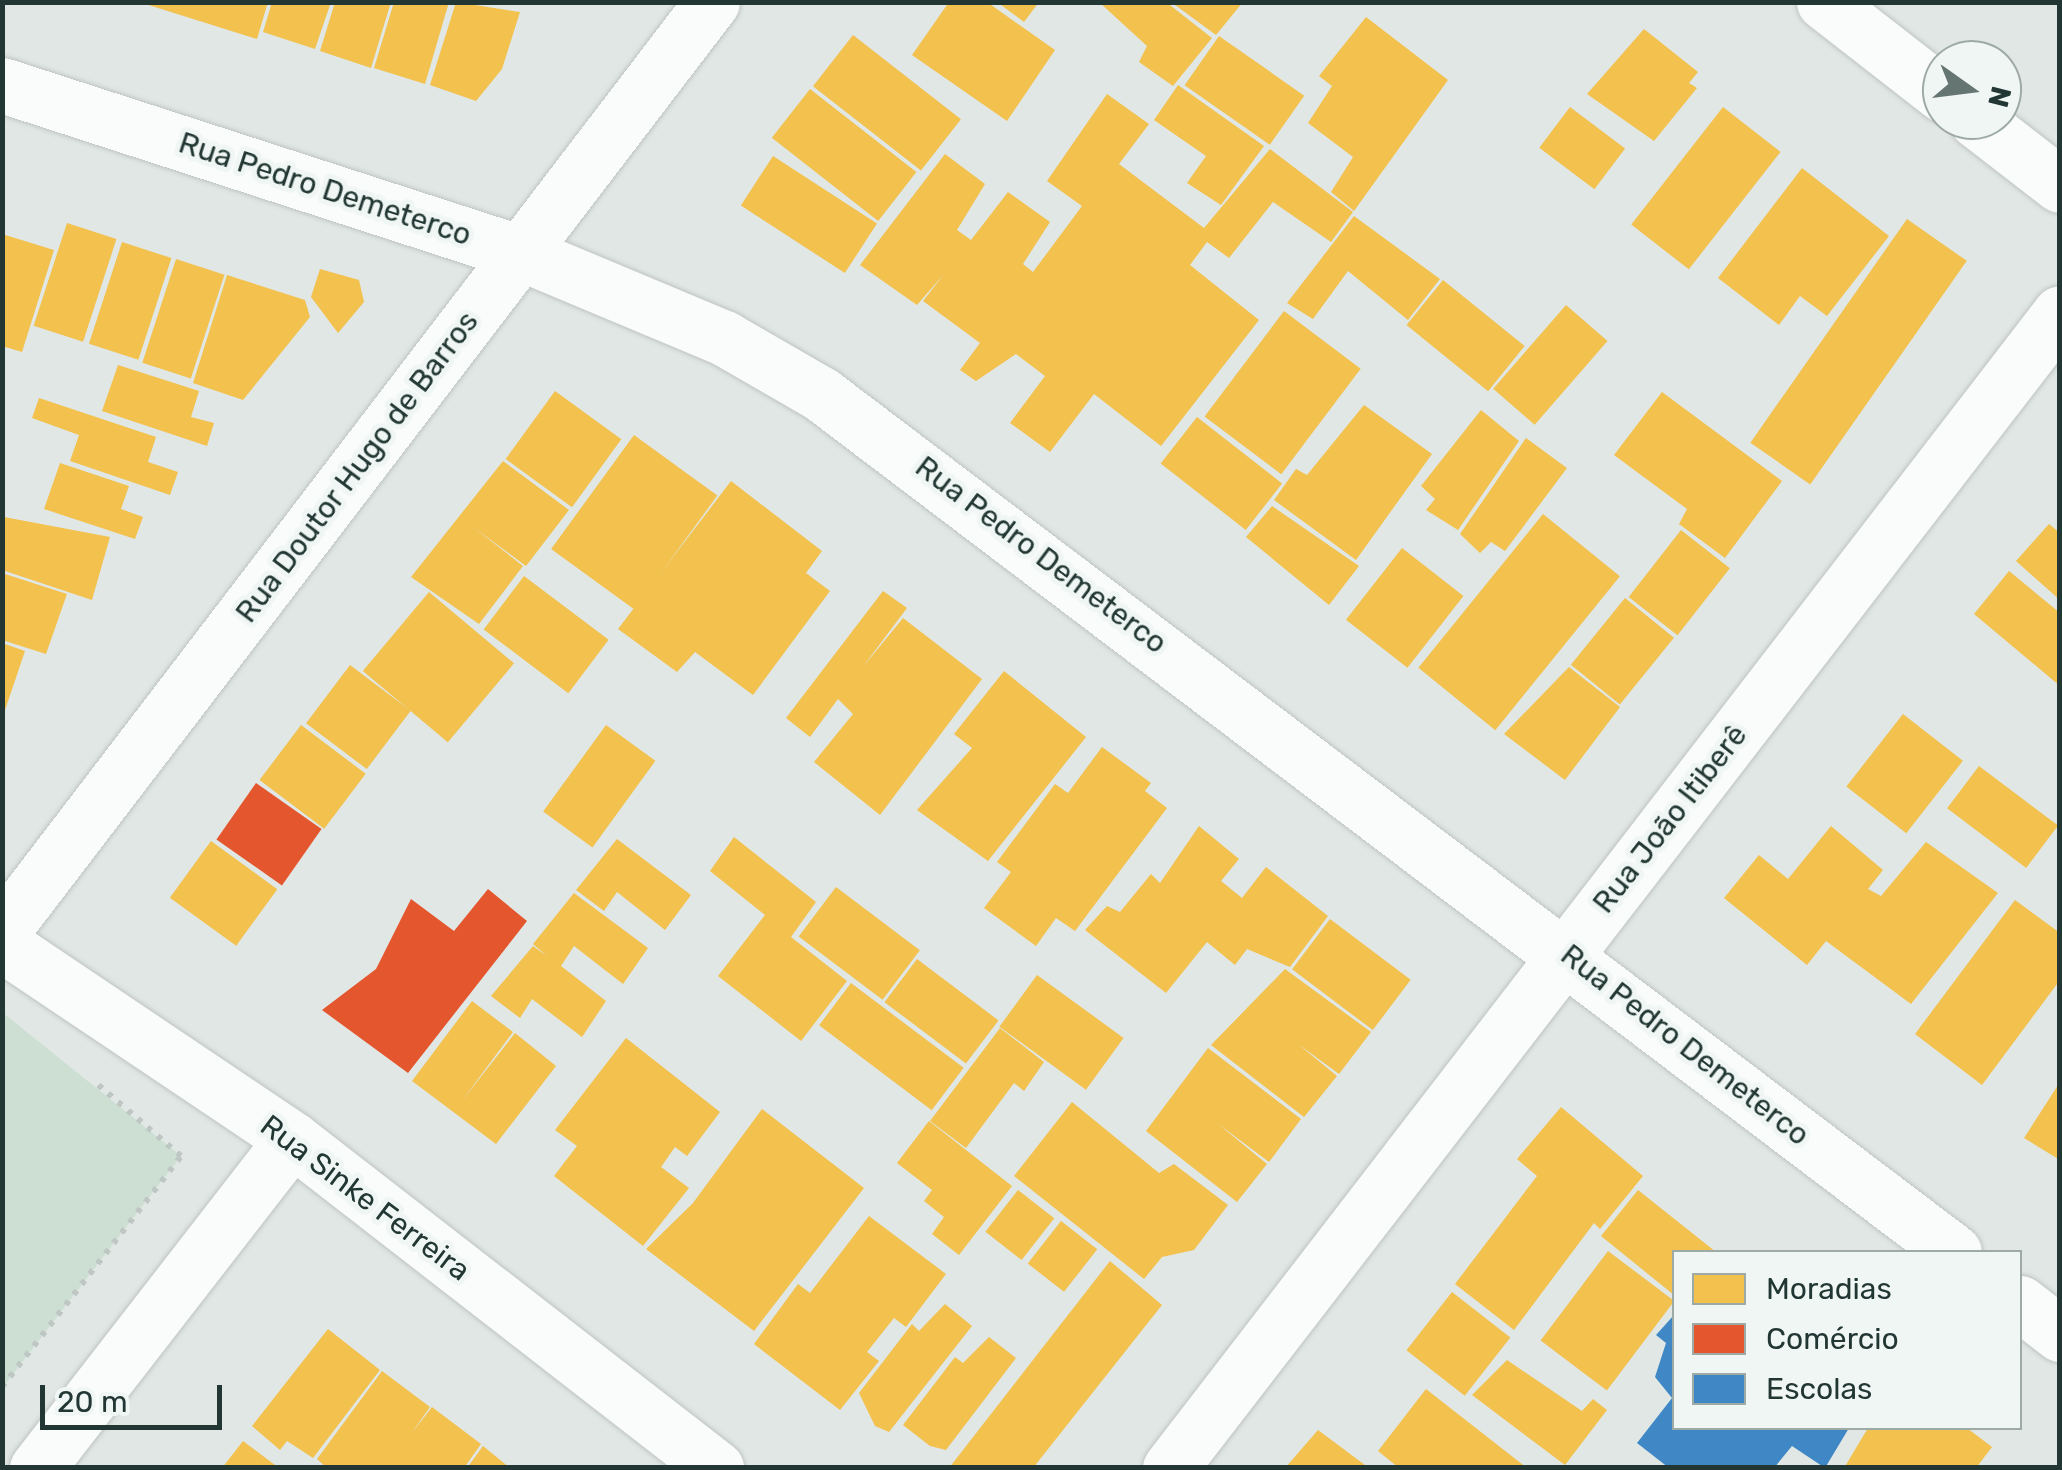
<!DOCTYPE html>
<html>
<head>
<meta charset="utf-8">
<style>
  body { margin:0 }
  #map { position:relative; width:2062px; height:1470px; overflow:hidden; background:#e1e7e4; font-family:Rubik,sans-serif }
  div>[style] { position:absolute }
  .green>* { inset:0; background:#ccdfd2 }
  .homes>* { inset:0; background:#f2c14e; transform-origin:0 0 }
  .shops>* { inset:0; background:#e4572e; transform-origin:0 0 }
  .schools>* { inset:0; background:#3f88c5 }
  .path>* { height:6px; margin-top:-3px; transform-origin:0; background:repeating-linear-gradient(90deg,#bfc7c4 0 5px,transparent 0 13px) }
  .roads { filter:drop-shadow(0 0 2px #bec4c1) drop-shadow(0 0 2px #bec4c1) }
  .minor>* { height:55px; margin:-27.5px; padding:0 27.5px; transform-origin:27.5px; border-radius:27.5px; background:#fafbfb }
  span { translate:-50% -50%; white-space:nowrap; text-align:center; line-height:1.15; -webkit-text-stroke:10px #eff6f3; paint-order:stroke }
  .street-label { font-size:30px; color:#223733 }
  .frame { position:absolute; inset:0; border:5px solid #223733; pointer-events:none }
  .legend { position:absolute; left:1672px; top:1250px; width:350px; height:180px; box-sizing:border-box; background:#eff6f3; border:2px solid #9daaa6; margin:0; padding:12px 18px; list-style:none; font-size:30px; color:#223733 }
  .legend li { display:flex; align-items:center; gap:20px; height:50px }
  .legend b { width:50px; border:2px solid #9daaa6 }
  .north { position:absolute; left:1922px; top:40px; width:100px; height:100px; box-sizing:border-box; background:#eff6f3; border:2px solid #9daaa6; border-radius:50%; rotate:104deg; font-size:28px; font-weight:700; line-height:40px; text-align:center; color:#223733 }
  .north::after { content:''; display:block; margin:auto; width:35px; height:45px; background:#657571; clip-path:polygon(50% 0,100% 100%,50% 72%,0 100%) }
  .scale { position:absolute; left:40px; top:1385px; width:182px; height:45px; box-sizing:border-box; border:5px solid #223733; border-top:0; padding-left:12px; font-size:30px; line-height:35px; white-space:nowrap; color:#223733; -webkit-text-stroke:8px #eff6f3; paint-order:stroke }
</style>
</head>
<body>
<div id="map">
  <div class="green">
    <i style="clip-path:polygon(3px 1013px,181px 1156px,3px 1387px)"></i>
  </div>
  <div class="homes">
    <i style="clip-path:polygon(139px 2px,268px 2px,257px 39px)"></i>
    <i style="clip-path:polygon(272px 2px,331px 2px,315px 49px,263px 32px)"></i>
    <i style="clip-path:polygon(335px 2px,391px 2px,371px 68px,320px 51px)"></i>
    <i style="clip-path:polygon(394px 2px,449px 2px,425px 84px,374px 68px)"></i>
    <i style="clip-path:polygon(456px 2px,520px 12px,502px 69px,476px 101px,430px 85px)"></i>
    <i style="clip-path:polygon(949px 2px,987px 2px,1055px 50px,1007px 121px,912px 55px)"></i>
    <i style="clip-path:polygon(997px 2px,1039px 2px,1024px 22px)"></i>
    <i style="clip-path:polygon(1099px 2px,1166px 2px,1212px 38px,1173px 86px,1139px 62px,1147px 46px)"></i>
    <i style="clip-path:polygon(1171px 2px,1243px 2px,1216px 35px)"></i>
    <i style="clip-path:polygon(1366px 17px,1448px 80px,1354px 211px,1331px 192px,1353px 157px,1308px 123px,1332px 86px,1319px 76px)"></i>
    <i style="clip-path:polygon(1644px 29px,1698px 72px,1689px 83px,1697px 88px,1654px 141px,1587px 94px)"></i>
    <i style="left:853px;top:35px;width:137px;height:65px;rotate:38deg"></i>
    <i style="left:1219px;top:36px;width:104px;height:60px;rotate:35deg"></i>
    <i style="clip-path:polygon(1178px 85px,1264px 146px,1221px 205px,1187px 183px,1206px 156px,1154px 120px)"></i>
    <i style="left:810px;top:89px;width:135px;height:62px;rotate:38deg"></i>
    <i style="clip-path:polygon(1107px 94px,1149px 124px,1119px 164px,1204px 228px,1270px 149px,1353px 212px,1331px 242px,1273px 202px,1229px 258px,1207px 242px,1190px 265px,1259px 320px,1161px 446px,1094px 394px,1050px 452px,1010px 423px,1045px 376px,1016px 354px,976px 381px,960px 370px,980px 343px,923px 301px,944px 274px,917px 305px,860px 265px,945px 154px,985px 184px,957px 230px,971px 240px,1008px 192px,1050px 222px,1023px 264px,1033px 272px,1082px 206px,1047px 181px)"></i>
    <i style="left:1570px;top:107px;width:69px;height:51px;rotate:37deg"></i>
    <i style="left:1723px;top:107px;width:73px;height:149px;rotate:38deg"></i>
    <i style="left:773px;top:156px;width:124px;height:59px;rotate:33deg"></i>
    <i style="clip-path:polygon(1802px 168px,1889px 236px,1827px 316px,1800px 296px,1779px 325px,1718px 278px)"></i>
    <i style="clip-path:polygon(1354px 216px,1440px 279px,1408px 320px,1348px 271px,1313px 319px,1287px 303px)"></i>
    <i style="left:1907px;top:219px;width:73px;height:273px;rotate:35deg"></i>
    <i style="left:67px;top:223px;width:52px;height:108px;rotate:18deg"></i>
    <i style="clip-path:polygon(2px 234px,54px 250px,22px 352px,2px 346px)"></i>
    <i style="left:122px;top:242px;width:52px;height:107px;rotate:18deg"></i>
    <i style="left:176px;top:259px;width:51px;height:109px;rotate:18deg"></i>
    <i style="clip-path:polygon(320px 269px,359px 280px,364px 302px,338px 333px,311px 297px)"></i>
    <i style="clip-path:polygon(227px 275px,305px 300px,310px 317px,243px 400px,193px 383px)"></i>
    <i style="left:1443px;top:280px;width:105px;height:58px;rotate:39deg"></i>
    <i style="left:1566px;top:305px;width:55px;height:111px;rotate:41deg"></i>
    <i style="left:1284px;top:311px;width:96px;height:132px;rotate:37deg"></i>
    <i style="clip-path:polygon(118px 365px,199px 391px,191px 417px,214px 423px,207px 446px,102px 411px)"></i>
    <i style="left:555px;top:391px;width:82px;height:84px;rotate:36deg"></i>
    <i style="clip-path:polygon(1662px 392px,1782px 481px,1725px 558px,1679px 524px,1687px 509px,1614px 455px)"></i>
    <i style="clip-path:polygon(39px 398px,156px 437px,148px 462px,178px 472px,170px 495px,70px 461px,79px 435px,32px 418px)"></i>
    <i style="clip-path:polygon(1364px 405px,1432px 454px,1356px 560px,1274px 500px,1296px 469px,1307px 475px)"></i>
    <i style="clip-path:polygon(1481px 410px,1519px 441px,1458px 530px,1426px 510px,1435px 499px,1421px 486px)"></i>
    <i style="left:1197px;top:417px;width:108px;height:59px;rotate:38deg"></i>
    <i style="left:634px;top:435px;width:103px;height:141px;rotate:36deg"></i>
    <i style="clip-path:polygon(1526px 438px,1567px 468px,1505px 551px,1491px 542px,1480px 553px,1460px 534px)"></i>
    <i style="clip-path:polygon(503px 461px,569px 510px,526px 566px,473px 527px,523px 566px,479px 624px,411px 577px)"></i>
    <i style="clip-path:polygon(60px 463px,129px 486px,121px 509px,143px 517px,135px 539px,44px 509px)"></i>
    <i style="clip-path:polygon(731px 481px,822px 551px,806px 573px,830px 591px,753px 695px,695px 652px,677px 672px,618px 629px)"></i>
    <i style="clip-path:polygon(1272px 506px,1359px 566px,1329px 605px,1246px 537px)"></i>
    <i style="left:1543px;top:514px;width:99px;height:198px;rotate:39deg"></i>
    <i style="clip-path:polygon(4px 517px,110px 537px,92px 600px,2px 570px)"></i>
    <i style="clip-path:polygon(2049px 524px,2060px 533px,2060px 600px,2016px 561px)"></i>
    <i style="left:1681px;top:530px;width:62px;height:85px;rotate:38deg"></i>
    <i style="left:1402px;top:548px;width:78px;height:91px;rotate:38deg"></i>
    <i style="clip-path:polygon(2009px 571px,2060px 613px,2060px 686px,1974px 614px)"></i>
    <i style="clip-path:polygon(2px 573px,67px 594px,46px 654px,2px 640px)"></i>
    <i style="left:524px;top:576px;width:106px;height:67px;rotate:37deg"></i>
    <i style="clip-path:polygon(883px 591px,907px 608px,862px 668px,903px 618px,982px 679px,880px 815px,814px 762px,853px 714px,838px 699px,810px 737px,786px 718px)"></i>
    <i style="left:429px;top:592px;width:111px;height:103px;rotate:40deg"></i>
    <i style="left:1625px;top:598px;width:63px;height:86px;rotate:39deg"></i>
    <i style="clip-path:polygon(2px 643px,25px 651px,3px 716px,2px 716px)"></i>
    <i style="left:350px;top:665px;width:76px;height:73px;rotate:37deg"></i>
    <i style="clip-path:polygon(1569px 667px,1620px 707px,1565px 780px,1504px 734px)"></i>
    <i style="clip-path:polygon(1004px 671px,1086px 737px,988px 861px,917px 810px,972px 748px,954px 734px)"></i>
    <i style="left:1903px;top:714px;width:76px;height:92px;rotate:38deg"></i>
    <i style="left:301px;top:725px;width:81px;height:69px;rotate:37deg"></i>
    <i style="left:606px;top:725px;width:61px;height:107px;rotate:36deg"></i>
    <i style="clip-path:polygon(1102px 747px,1151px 783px,1145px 791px,1167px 808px,1075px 931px,1056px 918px,1036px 946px,984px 908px,1011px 872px,997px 862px,1055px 784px,1068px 793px)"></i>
    <i style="left:1979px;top:766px;width:99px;height:53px;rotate:37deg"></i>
    <i style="clip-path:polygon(1199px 826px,1239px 859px,1221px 881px,1242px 898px,1266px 867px,1328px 916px,1290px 967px,1247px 949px,1235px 965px,1207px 942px,1166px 993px,1085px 930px,1107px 906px,1120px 912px,1151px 874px,1160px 883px)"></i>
    <i style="clip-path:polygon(1831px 826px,1883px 870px,1868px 889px,1881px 896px,1926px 842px,1998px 893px,1911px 1004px,1826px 941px,1807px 965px,1724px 898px,1759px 855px,1788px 879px)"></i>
    <i style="clip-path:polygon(734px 837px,816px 902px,791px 937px,847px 981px,801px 1041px,718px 976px,765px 915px,710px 871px)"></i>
    <i style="clip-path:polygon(617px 839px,691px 895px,665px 930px,617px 892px,604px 911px,576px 890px)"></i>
    <i style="left:211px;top:841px;width:82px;height:70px;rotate:36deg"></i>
    <i style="left:836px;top:887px;width:105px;height:62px;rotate:37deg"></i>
    <i style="clip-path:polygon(574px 893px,648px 948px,623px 984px,574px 946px,561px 966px,606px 1001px,582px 1037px,532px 999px,520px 1018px,491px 996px,533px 946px,547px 956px,533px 944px)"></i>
    <i style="clip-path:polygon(2015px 900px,2060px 933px,2060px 980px,1982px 1085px,1915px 1034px)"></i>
    <i style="left:1330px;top:919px;width:101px;height:63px;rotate:37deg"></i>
    <i style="left:917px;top:959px;width:102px;height:54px;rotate:37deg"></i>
    <i style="clip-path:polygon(1285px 969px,1371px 1032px,1339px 1074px,1298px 1044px,1337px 1076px,1304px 1117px,1211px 1045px)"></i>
    <i style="left:1037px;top:975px;width:107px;height:64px;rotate:36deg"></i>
    <i style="left:851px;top:983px;width:141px;height:53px;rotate:37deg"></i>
    <i style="clip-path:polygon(472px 1001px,513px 1032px,461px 1102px,515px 1033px,556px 1066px,496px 1144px,412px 1081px)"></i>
    <i style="clip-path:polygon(1000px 1028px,1044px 1062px,1024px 1091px,1014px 1083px,966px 1148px,930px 1121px)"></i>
    <i style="clip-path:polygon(626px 1038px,720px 1112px,687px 1156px,675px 1147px,661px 1167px,689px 1188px,643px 1246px,554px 1176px,577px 1146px,555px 1130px)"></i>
    <i style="clip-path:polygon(1208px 1048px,1301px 1119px,1269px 1162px,1217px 1123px,1267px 1164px,1237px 1202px,1146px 1131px)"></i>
    <i style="clip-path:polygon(2060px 1082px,2060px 1160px,2024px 1138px)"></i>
    <i style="clip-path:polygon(1072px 1102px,1159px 1173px,1174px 1164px,1228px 1205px,1194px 1250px,1162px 1257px,1144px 1279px,1014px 1176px)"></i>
    <i style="clip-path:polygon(1561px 1107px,1643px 1176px,1600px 1229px,1594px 1223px,1514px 1330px,1455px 1284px,1537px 1176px,1517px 1159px)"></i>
    <i style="clip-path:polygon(762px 1109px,864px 1188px,754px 1331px,646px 1249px,693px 1203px)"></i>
    <i style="clip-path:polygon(929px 1121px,1012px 1186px,959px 1255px,932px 1234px,944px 1217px,924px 1201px,932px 1190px,897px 1163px)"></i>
    <i style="left:1018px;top:1190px;width:46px;height:53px;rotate:38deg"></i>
    <i style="clip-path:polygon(1638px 1190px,1716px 1252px,1674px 1252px,1674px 1295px,1601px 1236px)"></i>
    <i style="clip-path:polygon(869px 1216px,946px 1274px,906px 1327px,894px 1318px,867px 1352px,879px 1361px,840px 1410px,754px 1344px,798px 1284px,810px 1293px)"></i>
    <i style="left:1061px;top:1221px;width:46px;height:54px;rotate:38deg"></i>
    <i style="left:1608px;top:1251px;width:83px;height:112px;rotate:37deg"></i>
    <i style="clip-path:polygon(1110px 1261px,1162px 1305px,1033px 1468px,949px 1468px)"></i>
    <i style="left:1452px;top:1292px;width:74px;height:74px;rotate:38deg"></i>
    <i style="clip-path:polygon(945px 1304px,972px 1326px,889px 1432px,875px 1426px,859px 1393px,912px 1324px,919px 1331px)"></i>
    <i style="clip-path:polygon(328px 1329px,380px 1370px,313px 1458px,287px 1441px,280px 1450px,252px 1426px)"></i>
    <i style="clip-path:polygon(989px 1337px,1016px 1358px,946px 1450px,930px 1446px,903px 1425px,955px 1357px,963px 1363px)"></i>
    <i style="clip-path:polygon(1507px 1360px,1582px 1411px,1593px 1399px,1607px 1410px,1565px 1465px,1472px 1395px)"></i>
    <i style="clip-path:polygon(382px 1371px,430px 1407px,411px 1434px,432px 1407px,481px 1444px,464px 1468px,327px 1468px,317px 1459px)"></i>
    <i style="clip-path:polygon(1426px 1389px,1527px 1468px,1399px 1468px,1378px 1451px)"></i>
    <i style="clip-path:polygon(1868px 1428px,1967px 1428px,1992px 1447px,1976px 1468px,1844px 1468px)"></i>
    <i style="clip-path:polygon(1318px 1430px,1369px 1468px,1285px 1468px)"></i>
    <i style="clip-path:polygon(243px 1441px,279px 1468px,222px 1468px)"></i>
    <i style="clip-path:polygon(483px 1446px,510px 1468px,467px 1468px)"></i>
  </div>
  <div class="shops">
    <i style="left:256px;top:783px;width:80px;height:69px;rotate:35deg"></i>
    <i style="clip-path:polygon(488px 889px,527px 921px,408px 1073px,322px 1010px,376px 969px,411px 899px,454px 931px)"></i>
  </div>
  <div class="schools">
    <i style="clip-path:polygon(1674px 1315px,1674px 1428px,1849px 1428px,1825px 1468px,1792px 1446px,1774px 1468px,1669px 1468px,1637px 1443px,1672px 1398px,1655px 1377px,1666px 1343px,1656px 1335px)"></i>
  </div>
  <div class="path">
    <i style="left:2px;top:1387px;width:292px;rotate:-52.2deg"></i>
    <i style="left:181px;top:1156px;width:112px;rotate:-139.3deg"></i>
  </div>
  <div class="roads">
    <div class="minor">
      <i style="left:1824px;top:2px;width:150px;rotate:37.9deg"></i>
      <i style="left:2px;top:85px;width:546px;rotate:17.94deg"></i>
      <i style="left:521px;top:253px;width:220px;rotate:22.7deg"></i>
      <i style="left:724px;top:338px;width:112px;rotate:30deg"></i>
      <i style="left:821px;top:394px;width:1421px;rotate:37.14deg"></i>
      <i style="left:1976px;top:120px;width:106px;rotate:37.7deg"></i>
      <i style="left:2px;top:931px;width:1169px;rotate:-52.61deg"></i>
      <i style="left:2px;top:944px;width:349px;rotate:33.9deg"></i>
      <i style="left:292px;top:1139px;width:537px;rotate:37.81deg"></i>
      <i style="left:2020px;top:1303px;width:51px;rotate:37.8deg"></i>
      <i style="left:37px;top:1468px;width:416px;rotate:-52.2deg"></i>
      <i style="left:1170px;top:1468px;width:1458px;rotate:-52.38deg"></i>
    </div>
  </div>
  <div class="street-label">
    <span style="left:325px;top:189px;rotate:18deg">Rua Pedro Demeterco</span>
    <span style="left:357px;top:467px;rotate:-53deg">Rua Doutor Hugo de Barros</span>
    <span style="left:1041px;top:555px;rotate:37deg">Rua Pedro Demeterco</span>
    <span style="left:1670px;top:819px;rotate:-52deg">Rua João Itiberê</span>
    <span style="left:1685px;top:1045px;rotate:38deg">Rua Pedro Demeterco</span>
    <span style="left:365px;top:1198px;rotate:37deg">Rua Sinke Ferreira</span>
  </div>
  <div class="frame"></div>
  <ul class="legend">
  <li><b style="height:28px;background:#f2c14e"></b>Moradias</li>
  <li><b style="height:28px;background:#e4572e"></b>Comércio</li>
  <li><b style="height:28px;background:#3f88c5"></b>Escolas</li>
  </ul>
  <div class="north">N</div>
  <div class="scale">20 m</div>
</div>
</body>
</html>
